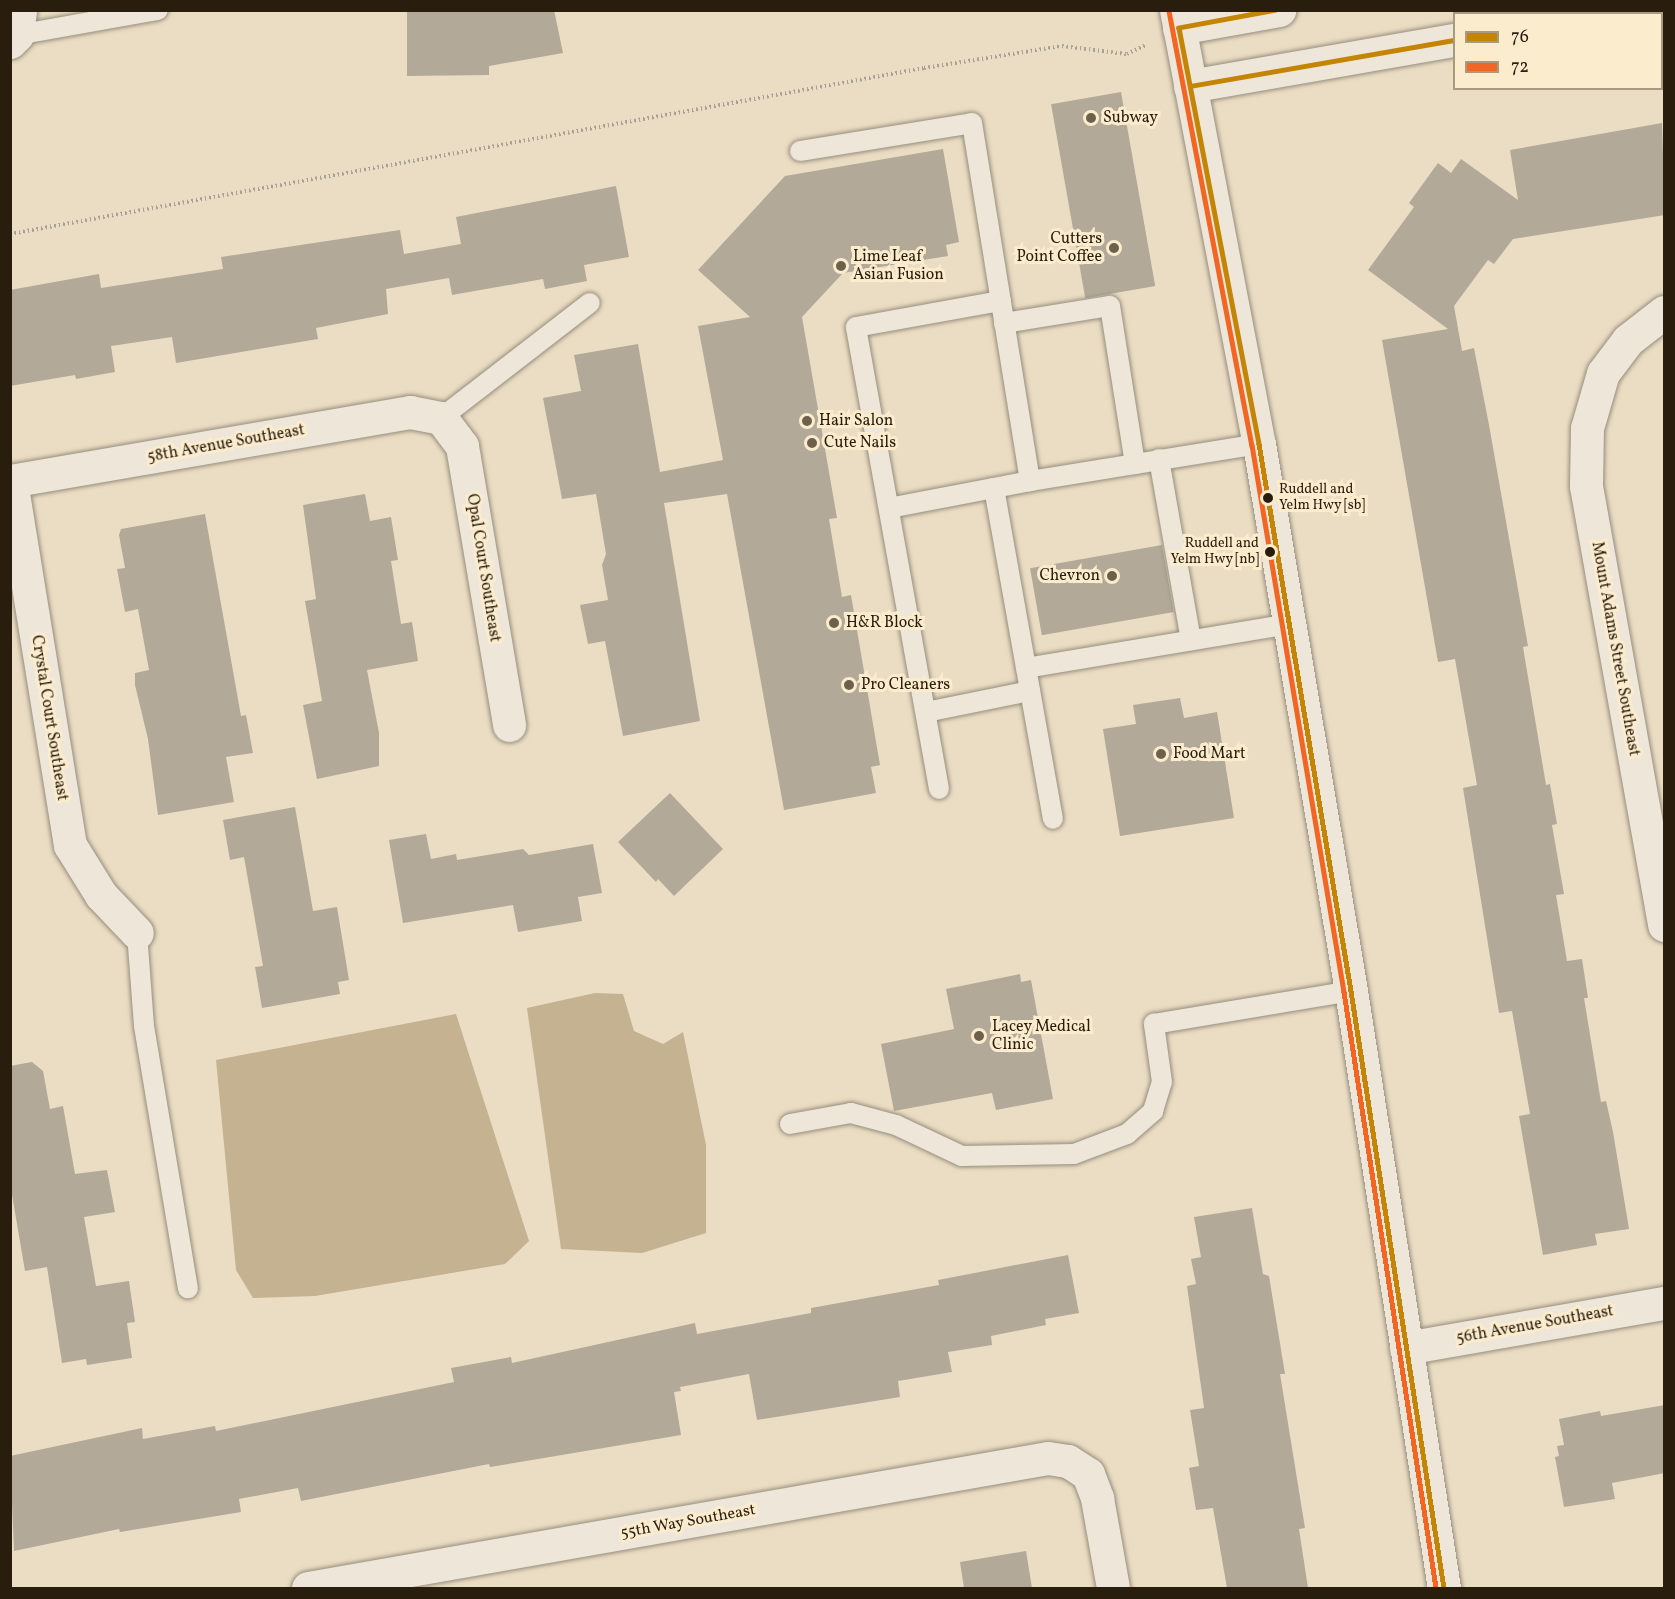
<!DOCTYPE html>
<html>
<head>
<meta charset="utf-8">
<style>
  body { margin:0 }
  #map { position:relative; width:1675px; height:1599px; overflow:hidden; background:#ebddc3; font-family:Vollkorn,serif }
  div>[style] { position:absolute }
  .water>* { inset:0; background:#c4b291 }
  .building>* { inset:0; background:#b3a998; transform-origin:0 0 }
  .path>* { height:4px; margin-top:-2px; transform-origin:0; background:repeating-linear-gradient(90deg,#a7a196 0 1.5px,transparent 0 4.5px) }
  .roads { filter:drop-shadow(0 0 2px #968d7d) drop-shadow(0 0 2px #968d7d) }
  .lane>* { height:20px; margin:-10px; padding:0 10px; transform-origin:10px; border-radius:10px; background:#ede6d9 }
  .street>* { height:33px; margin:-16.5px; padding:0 16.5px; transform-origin:16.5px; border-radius:16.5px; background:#ede6d9 }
  .secondary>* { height:33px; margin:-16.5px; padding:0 16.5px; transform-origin:16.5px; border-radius:16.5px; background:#ede6d9 }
  .bus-1>* { height:4.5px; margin:-2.25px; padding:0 2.25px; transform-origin:2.25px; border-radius:2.25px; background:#c48404 }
  .bus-2>* { height:4.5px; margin:-2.25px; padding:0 2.25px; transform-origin:2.25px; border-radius:2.25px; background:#f26522 }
  .dots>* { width:16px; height:16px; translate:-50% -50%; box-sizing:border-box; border:3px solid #fcecce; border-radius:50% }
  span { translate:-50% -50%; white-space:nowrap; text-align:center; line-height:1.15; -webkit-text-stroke:6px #fcecce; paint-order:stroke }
  .bus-label { font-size:14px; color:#291d0e }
  .left { translate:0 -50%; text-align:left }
  .right { translate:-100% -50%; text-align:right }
  .poi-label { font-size:16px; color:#291d0e }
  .street-label { font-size:16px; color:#291d0e }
  .frame { position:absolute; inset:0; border:12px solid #291d0e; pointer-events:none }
  .legend { position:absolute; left:1453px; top:12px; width:210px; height:78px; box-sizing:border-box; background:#fcecce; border:2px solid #a89981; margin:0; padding:8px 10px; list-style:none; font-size:18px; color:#291d0e }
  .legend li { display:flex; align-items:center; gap:12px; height:30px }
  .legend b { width:30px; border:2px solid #a89981 }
</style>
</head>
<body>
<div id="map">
  <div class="water">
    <i style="clip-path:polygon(595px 993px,623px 994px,634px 1031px,663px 1044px,683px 1032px,706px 1145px,706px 1233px,642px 1253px,561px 1249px,527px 1008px)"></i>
    <i style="clip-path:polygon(456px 1014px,529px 1241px,505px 1264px,315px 1296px,253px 1298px,236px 1270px,216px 1060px)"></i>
  </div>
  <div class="building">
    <i style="clip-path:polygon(407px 10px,554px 10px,563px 53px,489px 66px,489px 75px,407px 76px)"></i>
    <i style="left:1121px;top:92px;width:197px;height:71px;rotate:80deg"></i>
    <i style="clip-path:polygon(1662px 123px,1665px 215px,1513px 239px,1494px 264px,1488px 260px,1454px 306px,1462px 351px,1474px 348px,1489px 425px,1528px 646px,1523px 647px,1546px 785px,1550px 784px,1557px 824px,1552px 825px,1564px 894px,1556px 895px,1567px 961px,1582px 959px,1588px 998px,1584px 998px,1601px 1102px,1606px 1101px,1613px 1132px,1629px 1229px,1595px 1234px,1597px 1245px,1543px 1255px,1519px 1116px,1530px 1114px,1512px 1011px,1499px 1013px,1463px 788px,1477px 785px,1455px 659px,1438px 662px,1382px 340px,1448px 329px,1368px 270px,1414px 207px,1409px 203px,1438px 163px,1451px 173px,1461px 159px,1518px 200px,1510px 150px)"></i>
    <i style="clip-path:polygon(943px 149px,959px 242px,946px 245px,948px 256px,843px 273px,802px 317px,837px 518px,829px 519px,842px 597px,851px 595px,880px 765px,871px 767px,876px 793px,784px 810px,727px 494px,664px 503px,700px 721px,623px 736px,605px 641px,588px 644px,580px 605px,608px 600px,602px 565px,606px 554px,596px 494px,562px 499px,543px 398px,581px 391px,574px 355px,638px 344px,660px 472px,723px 460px,698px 326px,750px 317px,698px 270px,785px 176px)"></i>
    <i style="clip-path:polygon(616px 186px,629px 257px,584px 265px,587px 281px,545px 289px,543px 279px,452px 295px,449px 278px,386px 289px,388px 314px,316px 328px,318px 339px,176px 363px,172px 337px,111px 346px,115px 372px,76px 379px,75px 375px,10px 386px,10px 290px,99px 274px,101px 288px,223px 269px,221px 257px,400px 230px,404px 254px,461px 244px,456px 217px)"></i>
    <i style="clip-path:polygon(365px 494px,370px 521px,391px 517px,398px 560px,391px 561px,401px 624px,412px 622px,418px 661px,367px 670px,379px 733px,379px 766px,317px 779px,303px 705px,322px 701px,305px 601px,316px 599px,303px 505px)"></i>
    <i style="clip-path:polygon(205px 514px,241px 716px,246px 715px,253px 753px,226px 757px,234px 802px,158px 815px,148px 739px,135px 685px,135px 673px,149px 670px,138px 609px,125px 612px,117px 569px,125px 568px,119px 535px,121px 529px)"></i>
    <i style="left:1162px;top:545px;width:68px;height:134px;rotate:80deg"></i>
    <i style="clip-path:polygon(1180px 698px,1184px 718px,1217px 712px,1234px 818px,1120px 836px,1103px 729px,1136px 724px,1133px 705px)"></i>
    <i style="clip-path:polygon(670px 793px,723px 849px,674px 896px,658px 879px,656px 882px,618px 842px)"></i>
    <i style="clip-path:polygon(295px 807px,313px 911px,337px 907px,349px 980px,338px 982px,340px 994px,262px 1008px,255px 967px,263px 966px,244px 857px,230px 860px,223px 820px)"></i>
    <i style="clip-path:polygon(426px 834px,431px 859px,456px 854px,457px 860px,523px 849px,529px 855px,593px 844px,602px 893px,578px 897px,582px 921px,518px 932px,513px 905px,403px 923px,389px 840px)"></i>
    <i style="clip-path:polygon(1020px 974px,1021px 982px,1031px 980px,1053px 1099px,996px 1110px,992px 1093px,894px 1111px,881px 1044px,954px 1029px,946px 989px)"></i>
    <i style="clip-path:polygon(32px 1062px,43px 1071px,50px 1109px,63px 1106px,75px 1174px,107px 1170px,115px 1212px,84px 1217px,96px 1286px,129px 1281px,135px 1322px,127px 1323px,132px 1358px,87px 1365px,86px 1359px,62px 1363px,47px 1267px,25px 1271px,10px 1183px,10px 1066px)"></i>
    <i style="clip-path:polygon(1252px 1208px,1263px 1274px,1269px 1276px,1285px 1374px,1280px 1374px,1305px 1528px,1299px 1529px,1308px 1588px,1227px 1588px,1213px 1508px,1196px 1510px,1189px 1468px,1199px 1466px,1190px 1410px,1204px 1408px,1187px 1286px,1196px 1284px,1191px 1259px,1201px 1257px,1194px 1217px)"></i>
    <i style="clip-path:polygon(1068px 1255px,1079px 1313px,1045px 1319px,1046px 1325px,991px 1336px,992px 1345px,948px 1352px,952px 1372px,898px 1381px,900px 1397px,757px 1420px,749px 1374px,680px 1387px,681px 1391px,674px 1392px,681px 1435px,490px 1467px,489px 1464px,301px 1501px,298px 1488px,239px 1499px,241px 1512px,120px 1532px,119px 1529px,14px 1551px,10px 1456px,142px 1428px,143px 1439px,215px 1426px,216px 1431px,454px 1382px,451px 1368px,511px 1357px,512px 1363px,695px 1323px,697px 1334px,811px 1313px,811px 1308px,939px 1285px,938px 1280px)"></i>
    <i style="clip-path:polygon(1665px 1405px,1665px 1473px,1612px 1483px,1615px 1499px,1564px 1507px,1555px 1457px,1559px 1456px,1557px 1446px,1564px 1445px,1559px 1419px,1600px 1411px,1601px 1416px)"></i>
    <i style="clip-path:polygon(1026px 1551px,1032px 1588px,964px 1588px,960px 1562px)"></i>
  </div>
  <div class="path">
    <i style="left:10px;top:234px;width:929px;rotate:-10.29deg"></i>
    <i style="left:924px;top:68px;width:140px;rotate:-9.1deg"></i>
    <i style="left:1062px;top:46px;width:65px;rotate:7deg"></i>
    <i style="left:1127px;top:54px;width:21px;rotate:-25deg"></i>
  </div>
  <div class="roads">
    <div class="lane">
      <i style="left:17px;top:35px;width:143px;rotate:-10.1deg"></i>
      <i style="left:800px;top:151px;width:174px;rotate:-9.2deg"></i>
      <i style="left:972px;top:123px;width:363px;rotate:80.8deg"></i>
      <i style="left:1030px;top:481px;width:232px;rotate:-9.2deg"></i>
      <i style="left:1004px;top:323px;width:107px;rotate:-9.1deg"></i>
      <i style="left:1110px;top:306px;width:160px;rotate:81deg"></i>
      <i style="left:441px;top:418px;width:188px;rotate:-37.7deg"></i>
      <i style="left:1159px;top:459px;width:184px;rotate:80deg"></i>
      <i style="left:994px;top:488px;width:336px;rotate:79.9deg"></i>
      <i style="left:889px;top:508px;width:144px;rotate:-10.8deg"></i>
      <i style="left:1026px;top:668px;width:267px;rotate:-9.5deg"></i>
      <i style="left:926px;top:712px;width:106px;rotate:-11.4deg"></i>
      <i style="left:939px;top:789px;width:469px;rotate:-100.2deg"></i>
      <i style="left:856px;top:327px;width:147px;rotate:-10.2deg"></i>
      <i style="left:137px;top:933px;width:93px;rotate:85.7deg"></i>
      <i style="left:144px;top:1026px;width:266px;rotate:80.5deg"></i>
      <i style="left:790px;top:1124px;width:62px;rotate:-10.2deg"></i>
      <i style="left:851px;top:1113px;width:47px;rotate:14.9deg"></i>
      <i style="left:896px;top:1125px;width:73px;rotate:25.2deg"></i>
      <i style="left:962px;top:1156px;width:112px;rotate:-1deg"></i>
      <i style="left:1074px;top:1154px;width:57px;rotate:-20.7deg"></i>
      <i style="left:1127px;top:1134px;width:35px;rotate:-41deg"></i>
      <i style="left:1153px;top:1111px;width:30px;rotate:-73deg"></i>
      <i style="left:1162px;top:1082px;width:59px;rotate:-97.9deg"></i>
      <i style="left:1154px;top:1024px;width:200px;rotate:-9.5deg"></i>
    </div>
    <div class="street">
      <i style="left:10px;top:42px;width:10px;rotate:-45deg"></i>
      <i style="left:17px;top:35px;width:25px;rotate:-83deg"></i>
      <i style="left:1664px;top:312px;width:46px;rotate:142.1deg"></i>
      <i style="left:1628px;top:340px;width:41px;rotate:127.1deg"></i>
      <i style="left:1603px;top:373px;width:57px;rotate:106.2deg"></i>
      <i style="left:1587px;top:428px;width:58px;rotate:91deg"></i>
      <i style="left:1586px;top:486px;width:446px;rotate:79.9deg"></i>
      <i style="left:10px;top:481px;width:406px;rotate:-9.8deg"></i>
      <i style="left:410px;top:412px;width:32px;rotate:11deg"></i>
      <i style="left:441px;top:418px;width:35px;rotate:53deg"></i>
      <i style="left:462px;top:446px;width:283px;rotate:80.4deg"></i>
      <i style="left:11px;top:481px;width:369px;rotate:80.8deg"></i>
      <i style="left:70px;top:845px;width:59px;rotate:58.2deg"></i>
      <i style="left:101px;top:895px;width:52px;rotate:46.5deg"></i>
      <i style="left:1406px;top:1348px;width:262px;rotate:-9.9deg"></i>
      <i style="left:308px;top:1588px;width:751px;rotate:-9.96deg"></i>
      <i style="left:1048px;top:1458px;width:20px;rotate:9deg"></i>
      <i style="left:1068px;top:1461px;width:24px;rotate:33deg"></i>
      <i style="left:1088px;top:1474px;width:26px;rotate:69deg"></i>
      <i style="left:1097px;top:1498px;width:91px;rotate:79.9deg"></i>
    </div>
    <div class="secondary">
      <i style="left:1176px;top:10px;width:442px;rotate:79.2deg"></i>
      <i style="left:1259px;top:444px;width:555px;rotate:80.45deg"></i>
      <i style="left:1351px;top:991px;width:604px;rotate:81.15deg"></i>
      <i style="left:1610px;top:14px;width:18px;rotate:-13deg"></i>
      <i style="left:1179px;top:28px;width:102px;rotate:-10.2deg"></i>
      <i style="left:1190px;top:86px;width:268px;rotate:-9.9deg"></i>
    </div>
  </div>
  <div class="bus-1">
    <i style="left:1276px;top:10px;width:99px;rotate:169.5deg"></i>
    <i style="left:1179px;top:28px;width:424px;rotate:79.1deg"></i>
    <i style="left:1259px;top:444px;width:555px;rotate:80.45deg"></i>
    <i style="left:1351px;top:991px;width:604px;rotate:81.15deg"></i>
    <i style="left:1190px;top:86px;width:268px;rotate:-9.9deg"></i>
  </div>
  <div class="bus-2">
    <i style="left:1169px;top:11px;width:442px;rotate:79.2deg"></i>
    <i style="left:1252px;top:445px;width:555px;rotate:80.45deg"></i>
    <i style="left:1344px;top:992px;width:603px;rotate:81.22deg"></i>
  </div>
  <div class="dots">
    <i style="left:1091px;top:118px;background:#6d604d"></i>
    <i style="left:1114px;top:248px;background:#6d604d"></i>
    <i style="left:841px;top:266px;background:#6d604d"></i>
    <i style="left:807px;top:421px;background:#6d604d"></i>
    <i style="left:812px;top:443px;background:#6d604d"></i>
    <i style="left:1268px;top:498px;background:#291d0e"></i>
    <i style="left:1270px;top:552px;background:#291d0e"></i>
    <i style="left:1112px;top:576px;background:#6d604d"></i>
    <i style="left:834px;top:623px;background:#6d604d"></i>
    <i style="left:849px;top:685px;background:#6d604d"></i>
    <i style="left:1161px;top:754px;background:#6d604d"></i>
    <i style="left:979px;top:1036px;background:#6d604d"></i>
  </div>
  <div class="bus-label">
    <span class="left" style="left:1279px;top:498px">Ruddell and<br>Yelm Hwy [sb]</span>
    <span class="right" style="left:1259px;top:552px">Ruddell and<br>Yelm Hwy [nb]</span>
  </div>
  <div class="poi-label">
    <span class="left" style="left:1103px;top:118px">Subway</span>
    <span class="right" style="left:1102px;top:248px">Cutters<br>Point Coffee</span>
    <span class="left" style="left:853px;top:266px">Lime Leaf<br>Asian Fusion</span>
    <span class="left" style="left:819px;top:421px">Hair Salon</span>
    <span class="left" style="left:824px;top:443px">Cute Nails</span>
    <span class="right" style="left:1100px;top:576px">Chevron</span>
    <span class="left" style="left:846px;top:623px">H&amp;R Block</span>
    <span class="left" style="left:861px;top:685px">Pro Cleaners</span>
    <span class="left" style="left:1173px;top:754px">Food Mart</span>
    <span class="left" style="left:992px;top:1036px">Lacey Medical<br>Clinic</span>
  </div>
  <div class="street-label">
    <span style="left:226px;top:444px;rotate:-10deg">58th Avenue Southeast</span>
    <span style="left:483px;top:568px;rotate:81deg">Opal Court Southeast</span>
    <span style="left:1615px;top:649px;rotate:80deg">Mount Adams Street Southeast</span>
    <span style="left:49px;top:718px;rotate:81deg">Crystal Court Southeast</span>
    <span style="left:1535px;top:1325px;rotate:-10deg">56th Avenue Southeast</span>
    <span style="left:688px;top:1522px;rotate:-10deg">55th Way Southeast</span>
  </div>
  <div class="frame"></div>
  <ul class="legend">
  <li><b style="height:8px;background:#c48404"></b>76</li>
  <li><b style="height:8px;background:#f26522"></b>72</li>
  </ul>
</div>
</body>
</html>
